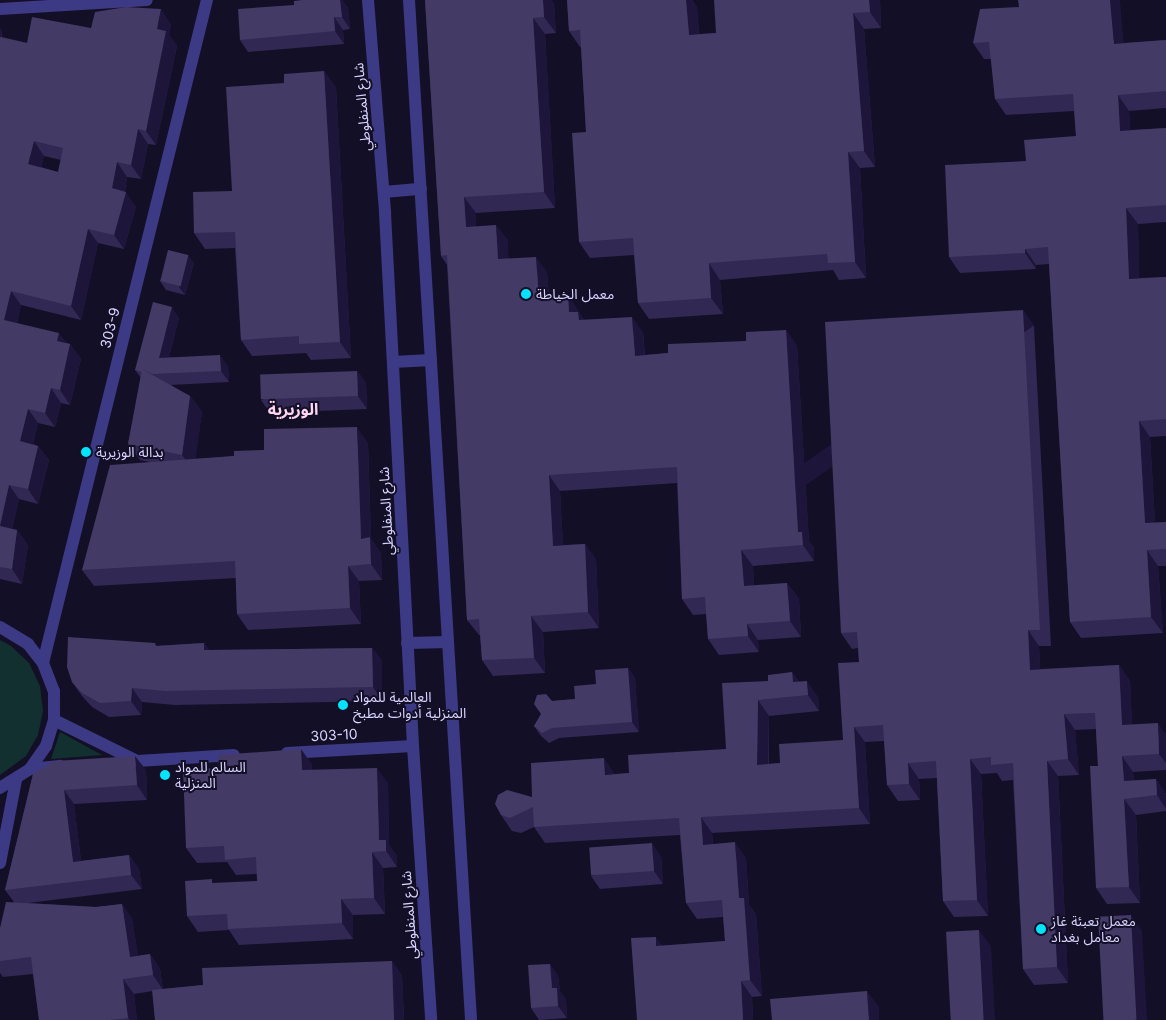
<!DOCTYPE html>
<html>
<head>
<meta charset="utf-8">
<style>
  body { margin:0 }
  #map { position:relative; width:1166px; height:1020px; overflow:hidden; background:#130f26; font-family:Inter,"Noto Sans Arabic",sans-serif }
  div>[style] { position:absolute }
  .green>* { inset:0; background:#12302f }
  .minor>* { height:12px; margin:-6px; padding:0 6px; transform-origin:6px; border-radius:6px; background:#3d3a85 }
  .wall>* { inset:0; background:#312854 }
  .shaded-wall>* { inset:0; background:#1d163a; transform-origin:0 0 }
  .building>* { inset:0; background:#433a66; transform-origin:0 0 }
  .dots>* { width:14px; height:14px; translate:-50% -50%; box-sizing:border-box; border:2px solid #130f26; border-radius:50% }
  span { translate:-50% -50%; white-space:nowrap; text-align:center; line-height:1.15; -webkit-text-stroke:4px #130f26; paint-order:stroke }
  .street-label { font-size:14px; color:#d9d4ff }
  .poi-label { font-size:14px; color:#d9d4ff }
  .left { translate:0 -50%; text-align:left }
  .quarter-label { font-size:16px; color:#ffd6f0; font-weight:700 }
</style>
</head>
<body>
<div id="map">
  <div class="green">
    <i style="clip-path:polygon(0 640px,11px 646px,29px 663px,40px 686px,43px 711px,38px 735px,26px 756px,0 775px)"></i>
    <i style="clip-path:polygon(60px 732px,102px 755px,51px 759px)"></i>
  </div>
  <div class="minor">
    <i style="left:368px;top:0;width:214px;rotate:85.4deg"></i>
    <i style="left:385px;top:213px;width:534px;rotate:86.99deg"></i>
    <i style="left:413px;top:746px;width:275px;rotate:86.2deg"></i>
    <i style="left:409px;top:0;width:1022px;rotate:86.52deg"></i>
    <i style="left:0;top:9px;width:147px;rotate:-3.5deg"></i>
    <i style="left:384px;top:192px;width:37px;rotate:-5deg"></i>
    <i style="left:393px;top:362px;width:38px;rotate:-3deg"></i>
    <i style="left:0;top:627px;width:33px;rotate:31deg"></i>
    <i style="left:28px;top:644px;width:24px;rotate:52deg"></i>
    <i style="left:43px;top:663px;width:30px;rotate:69deg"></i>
    <i style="left:54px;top:691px;width:29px;rotate:90deg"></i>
    <i style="left:54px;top:720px;width:27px;rotate:107deg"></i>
    <i style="left:46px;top:746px;width:28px;rotate:125deg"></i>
    <i style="left:30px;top:769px;width:36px;rotate:148deg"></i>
    <i style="left:407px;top:643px;width:41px;rotate:-1.4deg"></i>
    <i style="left:43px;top:663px;width:683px;rotate:-76.11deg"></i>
    <i style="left:54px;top:720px;width:93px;rotate:26.3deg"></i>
    <i style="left:287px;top:753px;width:126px;rotate:-3.2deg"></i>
    <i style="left:122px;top:762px;width:112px;rotate:-3.6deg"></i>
    <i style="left:30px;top:769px;width:30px;rotate:-6deg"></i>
    <i style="left:0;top:863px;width:85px;rotate:-79.1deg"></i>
  </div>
  <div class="wall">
    <i style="clip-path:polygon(302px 0,342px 0,348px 8px,350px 29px,343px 30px,344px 44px,248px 52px,240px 40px)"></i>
    <i style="clip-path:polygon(425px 0,554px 3px,556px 33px,545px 34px,555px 208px,476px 213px,476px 226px,508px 240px,508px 258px,547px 272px,549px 297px,568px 295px,584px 320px,643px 332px,645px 355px,668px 353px,746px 341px,786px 330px,797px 346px,809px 541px,814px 548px,814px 561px,753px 566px,754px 586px,787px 583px,799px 599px,801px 637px,758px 640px,759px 652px,719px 655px,708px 639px,706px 614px,693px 615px,682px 599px,677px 483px,560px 491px,563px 545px,585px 544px,596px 560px,599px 628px,543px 632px,545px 673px,493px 676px,482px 660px,480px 635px,479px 635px,467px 620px,447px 265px,441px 256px)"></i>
    <i style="clip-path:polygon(567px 0,692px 0,697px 7px,699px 34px,716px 33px,880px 0,881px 28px,864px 29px,875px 167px,860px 168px,866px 278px,839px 280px,833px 270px,720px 280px,723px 314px,649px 319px,638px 303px,634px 255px,590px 258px,579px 242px,586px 132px,581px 47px,580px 47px,569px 31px)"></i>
    <i style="clip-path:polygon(1019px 7px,1123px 43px,1166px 40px,1166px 108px,1129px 111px,1130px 130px,1166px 128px,1166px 222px,1138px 224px,1139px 278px,1166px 277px,1166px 436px,1150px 437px,1155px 523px,1166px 522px,1166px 566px,1158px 566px,1163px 633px,1081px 638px,1070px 622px,1049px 264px,1036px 265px,1036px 269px,960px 273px,949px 257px,1026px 161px,1076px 136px,1074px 111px,1006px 115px,995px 99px,991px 59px,984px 59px,973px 43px)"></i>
    <i style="clip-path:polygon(evenodd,171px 24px,169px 35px,177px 46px,156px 145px,148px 144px,141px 179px,127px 177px,125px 192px,136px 207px,124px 249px,98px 243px,81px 320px,21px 305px,17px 323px,70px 344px,81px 359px,70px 405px,61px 403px,55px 427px,38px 423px,33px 444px,38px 446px,49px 460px,38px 504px,19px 499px,12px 529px,17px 530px,28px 545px,22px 584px,0 579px,0 28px,2px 31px,2px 37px,27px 43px,91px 28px,171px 24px,44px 156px,61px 160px,58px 172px,41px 167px,44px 156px)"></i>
    <i style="clip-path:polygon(324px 71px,336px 88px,351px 358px,311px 360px,306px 353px,252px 356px,241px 340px,235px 248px,205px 249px,194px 233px,232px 191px,284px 83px)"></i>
    <i style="clip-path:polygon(194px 263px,185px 295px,166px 290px,160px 281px)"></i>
    <i style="clip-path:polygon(1023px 310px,1034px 326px,1051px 646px,1039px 646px,1040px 669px,1119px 665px,1130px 681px,1132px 725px,1166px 735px,1166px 770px,1133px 772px,1134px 781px,1156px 779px,1166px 794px,1166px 811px,1136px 815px,1140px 903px,1107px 904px,1096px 888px,1098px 766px,1096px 729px,1075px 730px,1079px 775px,1058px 776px,1068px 983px,1034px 985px,1023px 969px,1013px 780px,1002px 781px,997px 773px,981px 774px,988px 916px,954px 917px,943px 901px,937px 778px,919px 779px,920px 800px,898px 801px,887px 785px,884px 741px,865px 742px,870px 824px,712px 833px,713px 844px,746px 858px,749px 905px,756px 914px,762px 996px,752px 997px,753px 1020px,637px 1020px,662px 946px,725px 941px,723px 917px,697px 919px,686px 903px,680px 835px,545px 843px,534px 827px,521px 833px,512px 831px,501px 815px,532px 797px,615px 774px,629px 773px,726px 749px,768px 681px,792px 672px,799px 682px,818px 697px,819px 711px,769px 716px,769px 764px,780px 763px,843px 740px,859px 662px,858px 648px,852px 649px,841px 633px)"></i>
    <i style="clip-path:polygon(179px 318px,169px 357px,228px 366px,229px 382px,170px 385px,190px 396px,202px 412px,195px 459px,234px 456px,264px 450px,368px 443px,371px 539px,381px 553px,382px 580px,359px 581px,361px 624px,248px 630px,237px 614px,236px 578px,94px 586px,82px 570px,149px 462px,140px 460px,128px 444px,141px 378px,135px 370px)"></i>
    <i style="clip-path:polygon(357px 371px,366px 383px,367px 409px,270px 413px,261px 400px)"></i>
    <i style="clip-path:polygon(155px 643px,157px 646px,204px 643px,209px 650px,372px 648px,382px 661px,382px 701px,175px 705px,142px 702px,141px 715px,109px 717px,92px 707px,82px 696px,72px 682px)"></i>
    <i style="clip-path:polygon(628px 668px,635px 678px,639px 732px,559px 738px,549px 743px,541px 736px,534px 726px,541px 714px,552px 701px,575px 699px,596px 684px)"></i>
    <i style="clip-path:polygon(301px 749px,312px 765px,312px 770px,388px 783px,389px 845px,397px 856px,397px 867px,383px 868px,385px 914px,353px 915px,353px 939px,239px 945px,229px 930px,198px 932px,187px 916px,257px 881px,257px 874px,236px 875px,227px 862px,197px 863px,186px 848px,219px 768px)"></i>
    <i style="clip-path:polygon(146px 770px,147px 800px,74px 804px,81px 861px,129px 855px,139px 869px,142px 889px,28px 903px,96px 907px,122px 904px,132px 919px,138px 956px,150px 954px,160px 969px,163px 989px,203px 985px,392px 961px,402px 976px,404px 1020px,155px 1020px,153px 991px,134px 994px,137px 1020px,39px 1020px,33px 974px,3px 977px,0 973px,0 928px,14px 902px,5px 890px,33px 774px)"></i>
    <i style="clip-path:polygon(661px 856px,663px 884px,600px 889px,591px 876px)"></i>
    <i style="clip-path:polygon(550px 964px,558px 976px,560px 991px,566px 1000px,567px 1018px,539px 1020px,531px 1008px)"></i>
  </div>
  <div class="shaded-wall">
    <i style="clip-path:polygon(340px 0,342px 0,348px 8px,350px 29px,342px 17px)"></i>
    <i style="clip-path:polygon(543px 0,552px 0,554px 3px,556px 33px,544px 17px)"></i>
    <i style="clip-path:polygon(686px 0,692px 0,697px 7px,700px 51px,689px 35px)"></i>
    <i style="clip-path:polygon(869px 0,880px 0,881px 28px,870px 12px)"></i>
    <i style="clip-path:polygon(1110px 0,1120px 0,1125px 60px,1114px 44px)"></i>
    <i style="clip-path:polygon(161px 9px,171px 24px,169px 35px,177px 46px,156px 145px,146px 131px,157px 29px)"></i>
    <i style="clip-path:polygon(853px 13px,864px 29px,875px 167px,864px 151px)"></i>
    <i style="clip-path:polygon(334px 17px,343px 30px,344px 44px,335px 31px)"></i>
    <i style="clip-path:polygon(533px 18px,545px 34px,555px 208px,544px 192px)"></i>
    <i style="clip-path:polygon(0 28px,2px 31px,0 50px)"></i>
    <i style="clip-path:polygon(324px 71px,336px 88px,351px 358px,340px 342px)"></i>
    <i style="clip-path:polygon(1118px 95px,1129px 111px,1132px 147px,1120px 131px)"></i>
    <i style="clip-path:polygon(138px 129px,148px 144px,141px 179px,131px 165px)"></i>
    <i style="clip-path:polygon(34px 141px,44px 156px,38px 179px,28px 164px)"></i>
    <i style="clip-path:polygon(848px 152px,860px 168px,866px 278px,855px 262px)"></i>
    <i style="clip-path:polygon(117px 162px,127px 177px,123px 203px,112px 188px)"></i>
    <i style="clip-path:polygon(126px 192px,136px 207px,124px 249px,114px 235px)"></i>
    <i style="clip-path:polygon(464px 197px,476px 213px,477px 242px,466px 227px)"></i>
    <i style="clip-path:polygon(1126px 208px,1138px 224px,1140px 295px,1129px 279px)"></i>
    <i style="clip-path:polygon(496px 225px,508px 240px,509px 275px,498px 259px)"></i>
    <i style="clip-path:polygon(88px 229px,98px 243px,81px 320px,71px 306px)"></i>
    <i style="clip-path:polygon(1025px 249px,1036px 265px,1036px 269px,1025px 253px)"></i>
    <i style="clip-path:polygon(188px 255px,194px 263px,185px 295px,179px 287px)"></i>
    <i style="clip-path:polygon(536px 257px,547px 272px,550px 313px,539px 298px)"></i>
    <i style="clip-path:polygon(709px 263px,720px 280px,723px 314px,711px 298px)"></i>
    <i style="clip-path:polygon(11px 291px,21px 305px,14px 335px,4px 320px)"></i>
    <i style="clip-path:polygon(568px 295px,589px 327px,590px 336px,569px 312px)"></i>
    <i style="clip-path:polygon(172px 307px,179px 318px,166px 369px,159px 358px)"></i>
    <i style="left:1023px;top:310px;width:19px;height:320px;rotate:55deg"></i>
    <i style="clip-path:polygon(632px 317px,643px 332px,646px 372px,635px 356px)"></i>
    <i style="clip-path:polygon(786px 330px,797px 346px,809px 541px,814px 548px,814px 561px,803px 545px,798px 532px)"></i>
    <i style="clip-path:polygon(59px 333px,70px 347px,70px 344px,81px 359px,70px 405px,60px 390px,57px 341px)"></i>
    <i style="clip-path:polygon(220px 355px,228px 366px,229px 382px,221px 371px)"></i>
    <i style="clip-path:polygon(357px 371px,366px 383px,367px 409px,358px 396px)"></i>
    <i style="clip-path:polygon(51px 388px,61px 403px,55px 427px,45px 413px)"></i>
    <i style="clip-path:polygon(190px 396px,202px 412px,194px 471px,182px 455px)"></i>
    <i style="clip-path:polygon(28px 409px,38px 423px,31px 456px,20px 441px)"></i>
    <i style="clip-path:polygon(1139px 421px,1150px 437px,1156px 539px,1145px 523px)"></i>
    <i style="clip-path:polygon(357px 427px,368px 443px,371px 539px,381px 553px,382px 580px,371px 564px,361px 539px)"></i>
    <i style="clip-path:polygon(38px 446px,49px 460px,38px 504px,28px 489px)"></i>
    <i style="clip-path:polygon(549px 475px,560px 491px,564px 562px,553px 546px)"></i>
    <i style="clip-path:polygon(9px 485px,19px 499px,10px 541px,0 527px)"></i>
    <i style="clip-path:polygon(17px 530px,28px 545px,22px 584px,12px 569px)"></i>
    <i style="clip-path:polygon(585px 544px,596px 560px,599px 628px,588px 612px)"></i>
    <i style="clip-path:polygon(741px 550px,753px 566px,755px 602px,744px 586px)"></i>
    <i style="clip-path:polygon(1147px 550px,1158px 566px,1163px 633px,1151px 617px)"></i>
    <i style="clip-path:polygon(348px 566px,359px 581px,361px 624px,350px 608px)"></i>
    <i style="clip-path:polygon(787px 583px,799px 599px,801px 637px,790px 621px)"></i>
    <i style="clip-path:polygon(531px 616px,543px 632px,545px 673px,534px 658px)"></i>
    <i style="clip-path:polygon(747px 624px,758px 640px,759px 652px,748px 636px)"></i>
    <i style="clip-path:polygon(1028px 630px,1039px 646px,1041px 686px,1030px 670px)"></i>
    <i style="clip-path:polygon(204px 643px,213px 657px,204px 650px)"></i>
    <i style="clip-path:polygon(372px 648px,382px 661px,382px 701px,373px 687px)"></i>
    <i style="clip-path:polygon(1119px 665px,1130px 681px,1133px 741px,1122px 725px)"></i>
    <i style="clip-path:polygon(628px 668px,635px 678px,639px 732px,632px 722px)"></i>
    <i style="clip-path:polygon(792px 672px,803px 688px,793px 682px)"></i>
    <i style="clip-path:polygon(807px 681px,818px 697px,819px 711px,808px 695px)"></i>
    <i style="clip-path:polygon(132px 688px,142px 702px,141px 715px,131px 701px)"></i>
    <i style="clip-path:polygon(758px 700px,769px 716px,768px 781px,757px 765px)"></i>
    <i style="clip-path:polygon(1064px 714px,1075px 730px,1079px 775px,1068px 759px)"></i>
    <i style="clip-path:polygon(1158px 723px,1166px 735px,1166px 763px,1159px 754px)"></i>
    <i style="clip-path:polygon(854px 727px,865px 742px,870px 824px,859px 808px)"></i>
    <i style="clip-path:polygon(301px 749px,312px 765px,314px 786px,302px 770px)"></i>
    <i style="clip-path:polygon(135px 756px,146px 770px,147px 800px,137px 785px)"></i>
    <i style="clip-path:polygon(1122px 756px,1133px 772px,1135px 797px,1124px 781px)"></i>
    <i style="clip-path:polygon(604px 758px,615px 774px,605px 775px)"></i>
    <i style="clip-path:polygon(970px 759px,981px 774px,988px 916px,977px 900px)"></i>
    <i style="clip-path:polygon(1047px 761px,1058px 776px,1068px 983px,1057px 967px)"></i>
    <i style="clip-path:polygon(908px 763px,919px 779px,920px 800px,909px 784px)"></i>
    <i style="clip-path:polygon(377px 768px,388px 783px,389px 845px,397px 856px,397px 867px,379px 840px)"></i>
    <i style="clip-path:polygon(1156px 779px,1166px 794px,1166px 809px,1157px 795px)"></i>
    <i style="clip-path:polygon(64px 790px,74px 804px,83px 877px,73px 862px)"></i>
    <i style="clip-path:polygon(1124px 799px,1136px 815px,1140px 903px,1129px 887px)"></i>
    <i style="clip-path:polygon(701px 817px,712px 833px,714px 860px,703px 845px)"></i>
    <i style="clip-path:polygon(735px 842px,746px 858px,749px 905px,756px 914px,762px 996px,750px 980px,739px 898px)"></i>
    <i style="clip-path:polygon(652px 843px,661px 856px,663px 884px,654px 871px)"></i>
    <i style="clip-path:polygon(372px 852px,383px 868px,385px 914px,374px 898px)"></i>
    <i style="clip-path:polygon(129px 855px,139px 869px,142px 889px,131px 875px)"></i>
    <i style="clip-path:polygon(341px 899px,353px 915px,353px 939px,342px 923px)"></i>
    <i style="clip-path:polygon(122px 904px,132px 919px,141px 972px,130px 957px)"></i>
    <i style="clip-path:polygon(1131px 915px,1142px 931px,1147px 1020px,1136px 1020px)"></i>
    <i style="clip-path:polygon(979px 930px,991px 946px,995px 1020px,984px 1020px)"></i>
    <i style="clip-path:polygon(656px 937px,667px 952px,656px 946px)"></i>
    <i style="clip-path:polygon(150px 954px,160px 969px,163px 990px,153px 975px)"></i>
    <i style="clip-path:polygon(392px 961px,402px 976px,404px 1020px,394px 1020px)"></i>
    <i style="clip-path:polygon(550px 964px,558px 976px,560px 991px,566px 1000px,567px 1018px,558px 1006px,552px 988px)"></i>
    <i style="clip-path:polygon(123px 979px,134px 994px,137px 1020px,130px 1020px,128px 1018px)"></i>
    <i style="clip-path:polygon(741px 981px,752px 997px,753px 1020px,743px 1020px)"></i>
    <i style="clip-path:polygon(867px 991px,879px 1007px,879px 1020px,869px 1020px)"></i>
  </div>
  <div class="building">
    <i style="clip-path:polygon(302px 0,340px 0,342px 17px,334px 17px,335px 31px,240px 40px,238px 9px,294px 5px,294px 1px)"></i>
    <i style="clip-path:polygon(425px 0,543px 0,544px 17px,533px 18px,544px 192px,464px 197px,466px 227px,496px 225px,498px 259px,536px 257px,539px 298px,568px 295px,569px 312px,578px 312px,579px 320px,632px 317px,635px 356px,668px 353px,668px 344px,746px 341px,746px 332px,786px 330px,798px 532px,802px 532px,803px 545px,741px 550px,744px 586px,787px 583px,790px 621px,747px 624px,748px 636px,708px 639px,705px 597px,682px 599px,677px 467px,549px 475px,553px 546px,585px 544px,588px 612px,531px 616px,534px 658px,482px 660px,479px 619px,467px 620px,447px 255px,441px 256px)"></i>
    <i style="clip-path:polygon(567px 0,686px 0,689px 35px,716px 33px,714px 0,869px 0,870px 12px,853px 13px,864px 151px,848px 152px,855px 262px,828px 263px,827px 254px,709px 263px,711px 298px,638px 303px,633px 238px,579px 242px,572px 133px,586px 132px,580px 30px,569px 31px)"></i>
    <i style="clip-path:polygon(1018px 0,1110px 0,1114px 44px,1166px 40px,1166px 91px,1118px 95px,1120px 131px,1166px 128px,1166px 205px,1126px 208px,1129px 279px,1166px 277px,1166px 419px,1139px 421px,1145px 523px,1166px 522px,1166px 549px,1147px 550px,1151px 617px,1070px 622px,1048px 247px,1025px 249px,1025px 253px,949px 257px,945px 165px,1026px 161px,1024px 140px,1076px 136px,1073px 94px,995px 99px,989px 42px,973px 43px,980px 9px,1019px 7px)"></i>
    <i style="clip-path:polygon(evenodd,126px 7px,161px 9px,157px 29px,166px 31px,146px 131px,138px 129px,131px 165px,117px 162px,112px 188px,126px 192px,114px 235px,88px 229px,71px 306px,11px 291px,4px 320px,59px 333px,57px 341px,70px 344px,60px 390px,51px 388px,45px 413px,28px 409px,20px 441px,38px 446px,28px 489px,9px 485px,0 525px,0 37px,27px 43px,32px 17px,91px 28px,95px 12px,126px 7px,34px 141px,63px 148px,58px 172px,28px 164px,34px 141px)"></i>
    <i style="clip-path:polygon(324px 71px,340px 342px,299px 344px,299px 336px,241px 340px,235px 232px,194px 233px,193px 192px,232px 191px,226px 87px,284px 83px,284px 74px)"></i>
    <i style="left:168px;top:250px;width:21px;height:32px;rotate:14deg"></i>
    <i style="clip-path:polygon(153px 302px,172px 307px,159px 358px,220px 355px,221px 371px,152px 374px,142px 369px,142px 372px,135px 370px)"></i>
    <i style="clip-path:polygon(1023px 310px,1040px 630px,1028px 630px,1030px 670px,1119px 665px,1122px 725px,1158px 723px,1159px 754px,1122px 756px,1124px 781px,1156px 779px,1157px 795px,1124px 799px,1129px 887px,1096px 888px,1090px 766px,1098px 766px,1095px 713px,1064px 714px,1068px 759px,1047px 761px,1057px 967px,1023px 969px,1013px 763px,991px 765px,991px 757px,970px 759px,977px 900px,943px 901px,936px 761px,908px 763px,909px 784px,887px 785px,883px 725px,854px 727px,859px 808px,701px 817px,703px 845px,735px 842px,739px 898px,744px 898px,750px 980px,741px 981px,743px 1020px,637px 1020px,631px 938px,656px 937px,656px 946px,725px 941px,722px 900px,686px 903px,679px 818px,534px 827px,533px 807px,510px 818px,501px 815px,495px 804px,498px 795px,507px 790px,532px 797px,531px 763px,604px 758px,605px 775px,629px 773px,628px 755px,726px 749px,722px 683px,768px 681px,768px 675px,792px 672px,793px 682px,807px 681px,808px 695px,758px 700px,757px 765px,780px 763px,779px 744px,843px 740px,838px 663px,859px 662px,857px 632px,841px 633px,825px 322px)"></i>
    <i style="clip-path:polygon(142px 369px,190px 396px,182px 455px,128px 444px)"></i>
    <i style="left:357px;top:371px;width:25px;height:97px;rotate:88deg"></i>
    <i style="clip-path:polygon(357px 427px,361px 539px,370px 537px,371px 564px,348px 566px,350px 608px,237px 614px,235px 561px,82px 570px,110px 465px,234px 456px,234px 451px,264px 450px,264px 429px)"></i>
    <i style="clip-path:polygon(0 526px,17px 530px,12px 569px,0 567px)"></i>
    <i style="clip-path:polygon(68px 637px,155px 643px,155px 646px,204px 643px,204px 650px,372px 648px,373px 687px,165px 691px,132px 688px,131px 701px,100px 703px,82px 693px,72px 682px,67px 667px)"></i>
    <i style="clip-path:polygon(628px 668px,632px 722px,552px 728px,542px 733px,534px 726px,541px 714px,534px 704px,537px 695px,546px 694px,552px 701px,575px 699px,574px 686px,596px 684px,595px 670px)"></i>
    <i style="clip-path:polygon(301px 749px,302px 770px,377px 768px,379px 840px,386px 840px,386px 851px,372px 852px,374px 898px,341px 899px,342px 923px,228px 929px,227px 914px,187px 916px,185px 881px,212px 879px,212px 883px,257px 881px,256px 857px,225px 860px,224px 846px,186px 848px,183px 769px,219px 768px,218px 755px)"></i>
    <i style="clip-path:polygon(135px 756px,137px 785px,64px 790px,73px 862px,129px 855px,131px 875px,5px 890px,33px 774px,54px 761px)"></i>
    <i style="left:652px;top:843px;width:28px;height:63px;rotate:86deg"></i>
    <i style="clip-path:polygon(6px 902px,96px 907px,122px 904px,130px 957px,150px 954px,153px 975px,123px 979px,128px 1018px,110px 1020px,39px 1020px,31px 957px,0 961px,0 928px)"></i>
    <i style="left:1131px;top:915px;width:105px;height:33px;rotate:87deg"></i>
    <i style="left:979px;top:930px;width:90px;height:33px;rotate:87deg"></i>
    <i style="clip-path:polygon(392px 961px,394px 1020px,155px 1020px,152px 990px,203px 985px,202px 968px)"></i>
    <i style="clip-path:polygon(550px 964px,552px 988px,557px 988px,558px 1006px,531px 1008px,528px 965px)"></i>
    <i style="clip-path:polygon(867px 991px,869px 1020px,772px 1020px,770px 999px)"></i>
  </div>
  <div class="dots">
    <i style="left:526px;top:294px;background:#00e5ff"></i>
    <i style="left:86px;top:452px;background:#00e5ff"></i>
    <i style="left:343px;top:705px;background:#00e5ff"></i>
    <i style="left:165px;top:775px;background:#00e5ff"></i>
    <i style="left:1041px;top:929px;background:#00e5ff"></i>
  </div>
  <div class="street-label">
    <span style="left:362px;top:107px;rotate:-95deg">شارع المنفلوطي</span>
    <span style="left:110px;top:328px;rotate:-76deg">303-9</span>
    <span style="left:386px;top:511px;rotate:-93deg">شارع المنفلوطي</span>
    <span style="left:334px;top:735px;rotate:-3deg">303-10</span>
    <span style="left:409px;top:915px;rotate:-94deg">شارع المنفلوطي</span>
  </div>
  <div class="poi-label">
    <span class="left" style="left:536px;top:294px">معمل الخياطة</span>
    <span class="left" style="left:96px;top:452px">بدالة الوزيرية</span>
    <span class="left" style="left:353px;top:705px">العالمية للمواد<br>المنزلية أدوات مطبخ</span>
    <span class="left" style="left:175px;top:775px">السالم للمواد<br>المنزلية</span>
    <span class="left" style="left:1051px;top:929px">معمل تعبئة غاز<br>معامل بغداد</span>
  </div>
  <div class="quarter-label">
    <span style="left:293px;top:409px">الوزيرية</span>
  </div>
</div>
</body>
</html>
